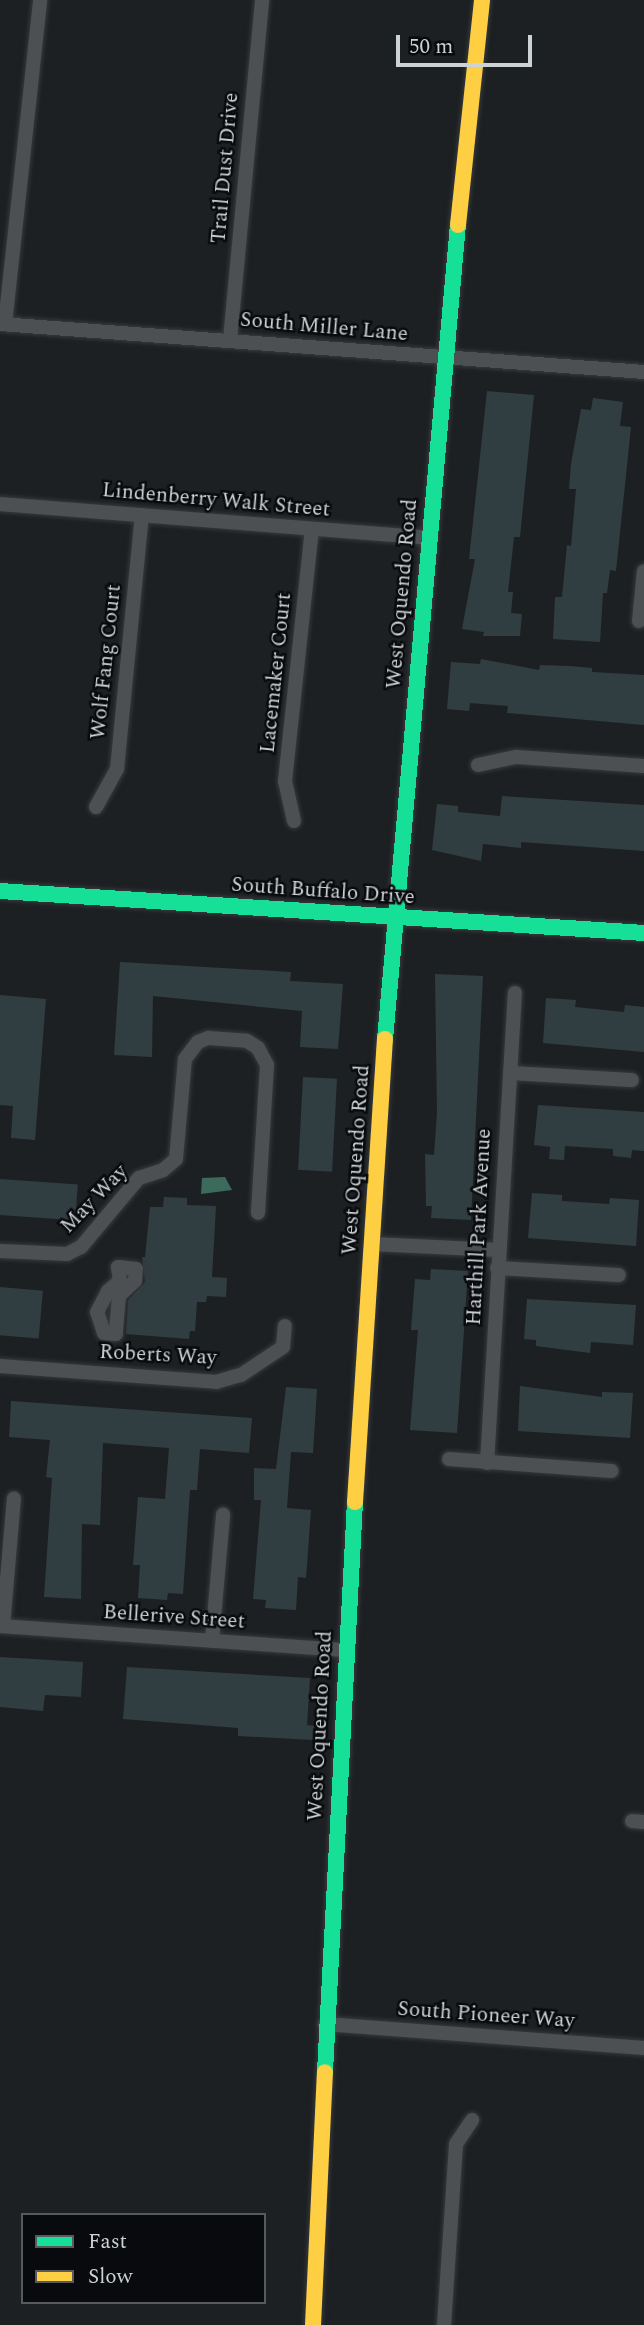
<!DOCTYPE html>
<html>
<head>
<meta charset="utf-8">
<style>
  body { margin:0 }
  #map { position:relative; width:644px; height:2325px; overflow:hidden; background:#1d2023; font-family:Spectral,serif }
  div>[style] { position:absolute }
  .water>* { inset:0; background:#3c6b5b }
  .building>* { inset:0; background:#313e41; transform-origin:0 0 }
  .roads { filter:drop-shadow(0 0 2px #373a3c) drop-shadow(0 0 2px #373a3c) }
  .street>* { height:14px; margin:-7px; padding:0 7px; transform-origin:7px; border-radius:7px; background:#4d5052 }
  .fast>* { height:16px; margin:-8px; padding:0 8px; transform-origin:8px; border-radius:8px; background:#16e098 }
  .slow>* { height:16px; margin:-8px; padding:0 8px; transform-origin:8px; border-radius:8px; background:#ffcf43 }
  span { translate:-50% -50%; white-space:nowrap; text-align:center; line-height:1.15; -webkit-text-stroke:5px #080a0d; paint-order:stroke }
  .street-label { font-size:21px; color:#cdd2d5 }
  .legend { position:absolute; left:21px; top:2213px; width:245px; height:91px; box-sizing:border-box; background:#080a0d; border:2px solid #575a5d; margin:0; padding:9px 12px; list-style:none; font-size:21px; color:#cdd2d5 }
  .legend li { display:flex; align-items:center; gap:14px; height:35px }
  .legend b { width:35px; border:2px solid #575a5d }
  .scale { position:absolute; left:396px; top:35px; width:136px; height:32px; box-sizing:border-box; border:4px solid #cdd2d5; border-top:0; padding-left:9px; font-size:21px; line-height:24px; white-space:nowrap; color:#cdd2d5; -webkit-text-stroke:5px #080a0d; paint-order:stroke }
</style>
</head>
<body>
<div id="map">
  <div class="water">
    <i style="clip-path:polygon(225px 1177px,232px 1190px,201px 1194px,202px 1178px)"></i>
  </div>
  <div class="building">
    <i style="clip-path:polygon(487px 391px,534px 395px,520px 537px,514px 537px,508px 592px,513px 592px,511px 613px,522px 614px,520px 636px,483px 636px,484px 632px,462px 629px,475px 559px,469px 559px)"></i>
    <i style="clip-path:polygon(593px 398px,623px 402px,620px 426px,631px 427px,616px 571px,610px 570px,607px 593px,603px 593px,600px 642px,553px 639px,555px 597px,562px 597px,567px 545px,571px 546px,576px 489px,569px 489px,571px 464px,581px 409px,591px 410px)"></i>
    <i style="clip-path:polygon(481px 659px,539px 670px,540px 665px,570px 666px,592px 668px,592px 672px,644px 675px,644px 725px,507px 713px,508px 706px,470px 703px,469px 711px,447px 709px,451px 662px,480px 664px)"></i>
    <i style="clip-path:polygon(502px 796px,644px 805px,644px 851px,521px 842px,521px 848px,483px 844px,481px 861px,432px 850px,437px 804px,458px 806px,458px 812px,500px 816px)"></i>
    <i style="clip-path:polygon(120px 962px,291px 972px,290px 981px,343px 984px,338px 1049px,300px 1047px,302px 1011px,153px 996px,152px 1057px,114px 1055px)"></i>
    <i style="clip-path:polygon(435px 974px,483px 976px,471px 1220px,431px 1218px,432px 1206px,426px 1206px,425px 1154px,434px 1155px,437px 1112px)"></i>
    <i style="clip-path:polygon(0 995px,46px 999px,35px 1140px,11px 1138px,13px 1106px,0 1105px)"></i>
    <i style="clip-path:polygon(546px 998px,576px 1000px,575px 1007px,624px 1012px,625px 1005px,644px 1007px,644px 1052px,543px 1043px)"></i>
    <i style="left:303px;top:1077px;width:34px;height:93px;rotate:3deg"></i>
    <i style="clip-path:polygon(538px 1105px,644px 1112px,644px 1151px,632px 1150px,631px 1158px,613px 1156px,613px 1149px,565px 1146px,564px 1160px,549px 1159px,550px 1147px,534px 1145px)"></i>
    <i style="left:0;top:1179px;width:78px;height:36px;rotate:4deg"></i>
    <i style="clip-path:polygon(532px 1193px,562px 1195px,562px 1201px,609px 1204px,610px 1198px,639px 1200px,636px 1246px,528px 1238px)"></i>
    <i style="clip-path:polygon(164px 1197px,187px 1198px,187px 1205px,216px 1206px,212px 1277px,227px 1278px,226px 1297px,207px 1296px,206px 1302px,197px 1302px,195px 1331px,190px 1331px,189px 1339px,126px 1334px,128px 1300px,145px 1282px,142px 1257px,145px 1257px,150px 1207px,163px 1207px)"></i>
    <i style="clip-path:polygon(431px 1269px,468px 1271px,457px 1433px,410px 1430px,418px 1330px,411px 1330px,415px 1279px,430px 1280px)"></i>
    <i style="left:0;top:1287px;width:43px;height:48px;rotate:5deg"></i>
    <i style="clip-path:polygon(527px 1299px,636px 1305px,633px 1345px,591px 1342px,590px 1353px,536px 1346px,536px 1340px,524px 1339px)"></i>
    <i style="clip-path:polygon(520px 1386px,602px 1397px,602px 1392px,633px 1393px,630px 1438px,518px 1431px)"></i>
    <i style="clip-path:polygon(286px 1387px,317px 1389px,313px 1453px,291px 1452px,287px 1508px,311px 1510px,306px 1578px,298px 1577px,296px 1610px,265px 1608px,266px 1600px,253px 1599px,261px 1500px,254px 1500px,254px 1468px,276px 1469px)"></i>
    <i style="clip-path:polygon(11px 1401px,252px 1418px,249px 1453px,200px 1449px,197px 1490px,190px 1490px,183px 1594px,168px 1593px,167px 1600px,138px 1598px,140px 1565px,133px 1565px,138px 1497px,165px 1499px,169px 1448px,103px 1443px,100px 1525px,82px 1524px,81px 1599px,44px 1597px,52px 1478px,46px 1477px,50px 1440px,9px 1437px)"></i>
    <i style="clip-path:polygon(0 1657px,83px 1662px,81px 1697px,45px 1695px,43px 1711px,0 1707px)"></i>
    <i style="clip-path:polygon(127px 1667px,310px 1678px,307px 1725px,314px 1726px,313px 1740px,238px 1736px,238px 1728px,123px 1719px)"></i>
  </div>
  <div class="roads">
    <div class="street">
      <i style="left:0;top:324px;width:646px;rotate:4.26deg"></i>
      <i style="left:5px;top:324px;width:326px;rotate:-83.8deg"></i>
      <i style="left:230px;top:340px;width:342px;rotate:-84.6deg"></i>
      <i style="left:0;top:504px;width:429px;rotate:4.5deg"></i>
      <i style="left:639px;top:621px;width:50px;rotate:-84.3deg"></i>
      <i style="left:478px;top:765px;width:40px;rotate:-12deg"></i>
      <i style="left:517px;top:757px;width:127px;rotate:4.1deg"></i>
      <i style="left:96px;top:807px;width:43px;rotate:-61.1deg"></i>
      <i style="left:117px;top:769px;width:255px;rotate:-84.4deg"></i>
      <i style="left:294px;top:821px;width:41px;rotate:-102.7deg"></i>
      <i style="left:285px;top:781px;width:253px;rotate:-83.9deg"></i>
      <i style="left:510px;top:1073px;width:122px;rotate:3.3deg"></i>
      <i style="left:372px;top:1244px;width:126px;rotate:2.7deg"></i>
      <i style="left:0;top:1251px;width:67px;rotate:2.6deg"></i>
      <i style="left:67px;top:1254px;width:16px;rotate:-27deg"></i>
      <i style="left:81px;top:1247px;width:90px;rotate:-50deg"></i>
      <i style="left:139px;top:1178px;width:25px;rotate:-18deg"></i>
      <i style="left:163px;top:1170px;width:17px;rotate:-40deg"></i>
      <i style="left:176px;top:1159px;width:100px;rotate:-84.9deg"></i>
      <i style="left:185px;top:1059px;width:21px;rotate:-53deg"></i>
      <i style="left:198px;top:1042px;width:11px;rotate:-22deg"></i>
      <i style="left:208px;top:1038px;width:39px;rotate:4deg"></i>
      <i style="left:247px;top:1041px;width:13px;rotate:32deg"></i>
      <i style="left:258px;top:1048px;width:19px;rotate:62deg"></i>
      <i style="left:267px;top:1065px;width:148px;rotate:93.5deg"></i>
      <i style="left:118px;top:1267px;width:18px;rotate:6deg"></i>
      <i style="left:136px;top:1269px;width:12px;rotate:95deg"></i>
      <i style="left:135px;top:1281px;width:22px;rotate:137deg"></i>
      <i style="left:119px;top:1296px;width:38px;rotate:95deg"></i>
      <i style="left:116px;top:1334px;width:12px;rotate:-175deg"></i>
      <i style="left:104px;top:1333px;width:22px;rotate:-108deg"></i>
      <i style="left:97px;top:1312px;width:24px;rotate:-62deg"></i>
      <i style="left:108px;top:1291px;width:16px;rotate:-40deg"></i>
      <i style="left:120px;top:1281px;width:14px;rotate:-98deg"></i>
      <i style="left:497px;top:1268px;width:122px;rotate:3.3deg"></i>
      <i style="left:0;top:1366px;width:217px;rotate:4.2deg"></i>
      <i style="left:216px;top:1382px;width:26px;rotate:-16deg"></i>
      <i style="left:241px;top:1375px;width:50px;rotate:-33.7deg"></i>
      <i style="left:283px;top:1347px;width:21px;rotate:-85deg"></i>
      <i style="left:449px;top:1459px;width:163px;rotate:4.2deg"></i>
      <i style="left:487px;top:1463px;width:471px;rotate:-86.6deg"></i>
      <i style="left:0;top:1626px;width:346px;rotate:4deg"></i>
      <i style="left:3px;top:1626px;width:128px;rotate:-85.1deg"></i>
      <i style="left:212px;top:1641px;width:127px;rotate:-85deg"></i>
      <i style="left:632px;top:1821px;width:12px;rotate:5deg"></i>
      <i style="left:325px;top:2024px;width:320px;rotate:4.3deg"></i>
      <i style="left:444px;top:2325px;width:181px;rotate:-86.2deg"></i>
      <i style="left:456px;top:2144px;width:29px;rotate:-56deg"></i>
    </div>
    <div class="fast">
      <i style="left:0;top:891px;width:645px;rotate:3.73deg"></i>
      <i style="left:385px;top:1039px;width:817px;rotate:-84.88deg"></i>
      <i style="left:325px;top:2072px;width:571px;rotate:-86.99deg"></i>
    </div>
    <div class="slow">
      <i style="left:458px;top:225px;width:226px;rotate:-83.9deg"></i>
      <i style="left:355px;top:1502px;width:464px;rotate:-86.3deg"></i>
      <i style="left:313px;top:2325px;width:253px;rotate:-87.3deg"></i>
    </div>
  </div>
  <div class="street-label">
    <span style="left:225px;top:168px;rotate:-85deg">Trail Dust Drive</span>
    <span style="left:324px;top:327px;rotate:5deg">South Miller Lane</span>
    <span style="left:216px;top:500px;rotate:5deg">Lindenberry Walk Street</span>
    <span style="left:402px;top:594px;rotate:-85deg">West Oquendo Road</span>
    <span style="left:106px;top:662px;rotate:-84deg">Wolf Fang Court</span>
    <span style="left:276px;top:673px;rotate:-84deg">Lacemaker Court</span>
    <span style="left:323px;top:891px;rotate:4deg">South Buffalo Drive</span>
    <span style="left:356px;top:1160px;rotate:-86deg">West Oquendo Road</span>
    <span style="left:94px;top:1199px;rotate:-46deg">May Way</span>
    <span style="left:479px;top:1227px;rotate:-87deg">Harthill Park Avenue</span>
    <span style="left:158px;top:1355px;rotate:3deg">Roberts Way</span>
    <span style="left:174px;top:1617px;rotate:4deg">Bellerive Street</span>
    <span style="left:320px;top:1726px;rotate:-87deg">West Oquendo Road</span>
    <span style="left:486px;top:2015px;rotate:4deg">South Pioneer Way</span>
  </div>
  <ul class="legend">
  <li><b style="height:9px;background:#16e098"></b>Fast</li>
  <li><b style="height:9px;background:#ffcf43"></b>Slow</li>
  </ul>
  <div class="scale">50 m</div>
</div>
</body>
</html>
